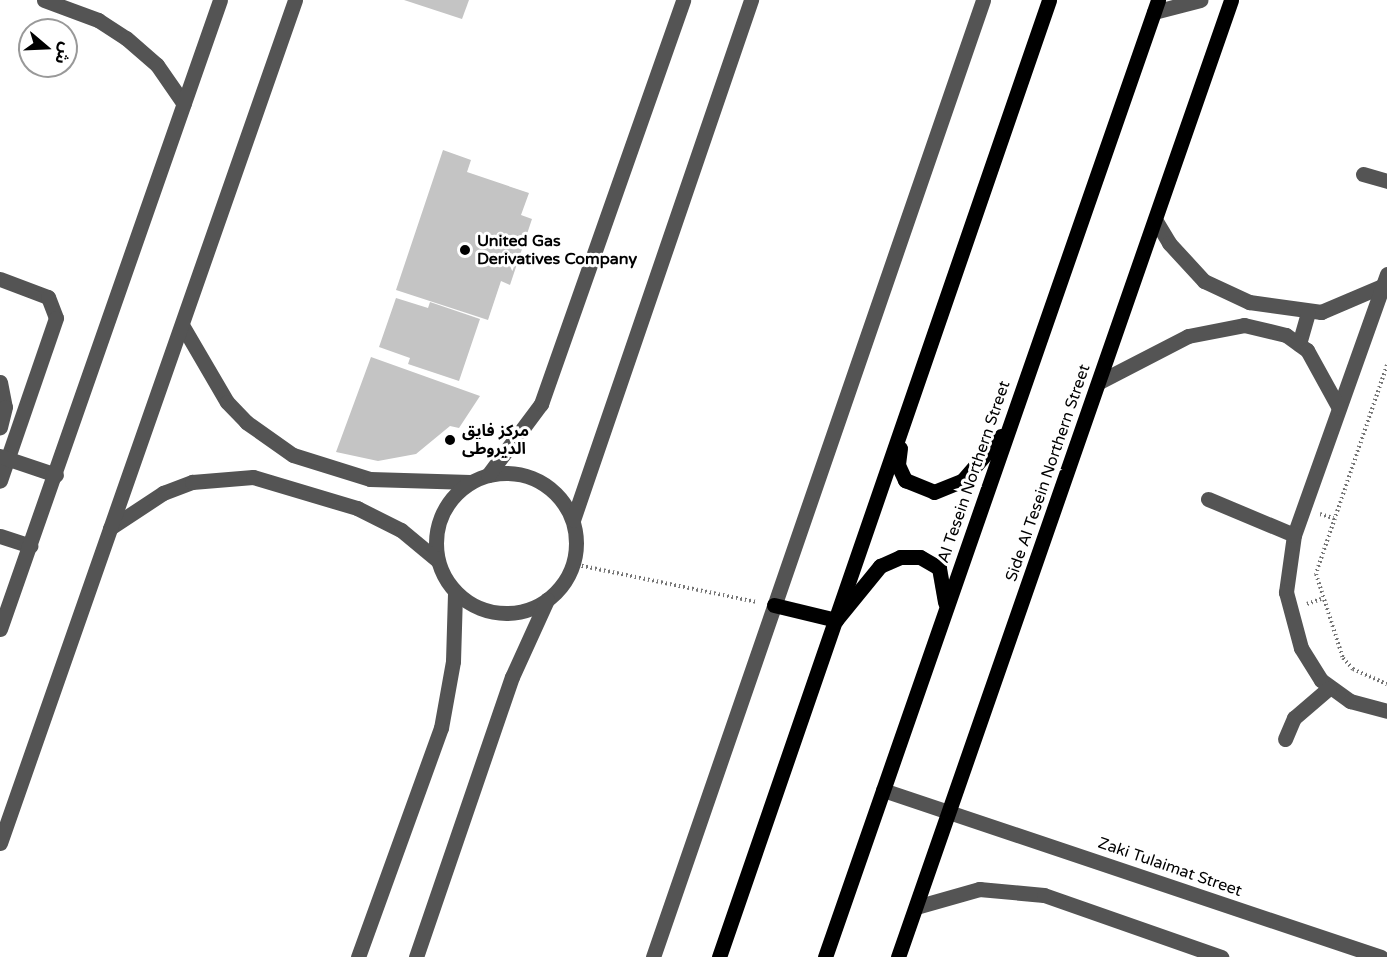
<!DOCTYPE html>
<html>
<head>
<meta charset="utf-8">
<style>
  body { margin:0 }
  #map { position:relative; width:1387px; height:957px; overflow:hidden; background:#fff; font-family:"Varela Round","Noto Sans Arabic",sans-serif }
  div>[style] { position:absolute }
  .building>* { inset:0; background:#c4c4c4 }
  .path>* { height:4px; margin-top:-2px; transform-origin:0; background:repeating-linear-gradient(90deg,#767676 0 1.5px,transparent 0 4.5px) }
  .minor>* { height:15px; margin:-7.5px; padding:0 7.5px; transform-origin:7.5px; border-radius:7.5px; background:#545454 }
  .minor>.ring { margin:-7.5px; padding:0; box-sizing:content-box; background:none; border:15px solid #545454; border-radius:50% }
  .major>* { height:15px; margin:-7.5px; padding:0 7.5px; transform-origin:7.5px; border-radius:7.5px; background:#000 }
  .dots>* { width:16px; height:16px; translate:-50% -50%; box-sizing:border-box; border:3px solid #fff; border-radius:50% }
  span { translate:-50% -50%; white-space:nowrap; text-align:center; line-height:1.15; -webkit-text-stroke:6px #fff; paint-order:stroke }
  .poi-label { font-size:16px; color:#000; font-weight:700 }
  .left { translate:0 -50%; text-align:left }
  .street-label { font-size:16px; color:#000 }
  .north { position:absolute; left:18px; top:18px; width:60px; height:60px; box-sizing:border-box; background:#fff; border:2px solid #999; border-radius:50%; rotate:109deg; font-size:16px; font-weight:700; line-height:24px; text-align:center; color:#000 }
  .north::after { content:''; display:block; margin:auto; width:21px; height:27px; background:#000; clip-path:polygon(50% 0,100% 100%,50% 72%,0 100%) }
</style>
</head>
<body>
<div id="map">
  <div class="building">
    <i style="clip-path:polygon(404px 0,469px 0,462px 19px)"></i>
    <i style="clip-path:polygon(443px 150px,471px 160px,467px 172px,529px 193px,521px 215px,532px 219px,510px 285px,501px 281px,488px 320px,396px 290px)"></i>
    <i style="clip-path:polygon(396px 298px,428px 308px,430px 302px,480px 319px,459px 381px,408px 364px,410px 358px,379px 347px)"></i>
    <i style="clip-path:polygon(371px 357px,480px 396px,459px 428px,450px 426px,416px 454px,378px 461px,336px 452px)"></i>
  </div>
  <div class="path">
    <i style="left:1387px;top:365px;width:221px;rotate:108.8deg"></i>
    <i style="left:1316px;top:574px;width:88px;rotate:72.2deg"></i>
    <i style="left:1343px;top:658px;width:15px;rotate:48deg"></i>
    <i style="left:1353px;top:669px;width:37px;rotate:24deg"></i>
    <i style="left:1320px;top:514px;width:14px;rotate:17deg"></i>
    <i style="left:573px;top:564px;width:188px;rotate:11.7deg"></i>
    <i style="left:1307px;top:604px;width:15px;rotate:-20deg"></i>
  </div>
  <div class="minor">
    <i style="left:44px;top:0;width:58px;rotate:20.3deg"></i>
    <i style="left:98px;top:20px;width:33px;rotate:33deg"></i>
    <i style="left:126px;top:38px;width:41px;rotate:41.1deg"></i>
    <i style="left:157px;top:65px;width:47px;rotate:55.3deg"></i>
    <i style="left:1154px;top:12px;width:48px;rotate:-14.6deg"></i>
    <i style="left:1363px;top:174px;width:25px;rotate:16deg"></i>
    <i style="left:1156px;top:221px;width:26px;rotate:59deg"></i>
    <i style="left:1169px;top:243px;width:52px;rotate:47.4deg"></i>
    <i style="left:1204px;top:281px;width:50px;rotate:25deg"></i>
    <i style="left:1249px;top:302px;width:73px;rotate:7.9deg"></i>
    <i style="left:1321px;top:312px;width:66px;rotate:-23.1deg"></i>
    <i style="left:1387px;top:274px;width:277px;rotate:109.6deg"></i>
    <i style="left:1294px;top:535px;width:58px;rotate:98deg"></i>
    <i style="left:1286px;top:592px;width:58px;rotate:75deg"></i>
    <i style="left:1301px;top:648px;width:38px;rotate:58deg"></i>
    <i style="left:1321px;top:680px;width:36px;rotate:36deg"></i>
    <i style="left:1350px;top:701px;width:38px;rotate:15deg"></i>
    <i style="left:0;top:279px;width:51px;rotate:20.6deg"></i>
    <i style="left:48px;top:297px;width:22px;rotate:69deg"></i>
    <i style="left:56px;top:318px;width:172px;rotate:109deg"></i>
    <i style="left:182px;top:325px;width:89px;rotate:59.7deg"></i>
    <i style="left:227px;top:402px;width:28px;rotate:46deg"></i>
    <i style="left:246px;top:422px;width:57px;rotate:35.1deg"></i>
    <i style="left:293px;top:455px;width:81px;rotate:17.3deg"></i>
    <i style="left:370px;top:479px;width:100px;rotate:1.7deg"></i>
    <i style="left:1299px;top:344px;width:32px;rotate:-74deg"></i>
    <i style="left:0;top:382px;width:25px;rotate:79deg"></i>
    <i style="left:5px;top:407px;width:21px;rotate:104deg"></i>
    <i style="left:1099px;top:382px;width:100px;rotate:-27.3deg"></i>
    <i style="left:1188px;top:336px;width:57px;rotate:-11.1deg"></i>
    <i style="left:1244px;top:325px;width:43px;rotate:13.4deg"></i>
    <i style="left:1286px;top:335px;width:26px;rotate:36deg"></i>
    <i style="left:1307px;top:350px;width:66px;rotate:61.1deg"></i>
    <i style="left:0;top:456px;width:59px;rotate:18.7deg"></i>
    <i class="ring" style="left:436px;top:473px;width:125px;height:125px"></i>
    <i style="left:488px;top:475px;width:89px;rotate:-53.3deg"></i>
    <i style="left:541px;top:404px;width:428px;rotate:-70.6deg"></i>
    <i style="left:1208px;top:499px;width:93px;rotate:22.7deg"></i>
    <i style="left:573px;top:520px;width:550px;rotate:-71.1deg"></i>
    <i style="left:110px;top:528px;width:64px;rotate:-33.4deg"></i>
    <i style="left:163px;top:493px;width:31px;rotate:-21deg"></i>
    <i style="left:192px;top:482px;width:61px;rotate:-4.7deg"></i>
    <i style="left:253px;top:477px;width:109px;rotate:16.6deg"></i>
    <i style="left:357px;top:508px;width:49px;rotate:26.6deg"></i>
    <i style="left:401px;top:530px;width:47px;rotate:39.8deg"></i>
    <i style="left:0;top:536px;width:32px;rotate:18deg"></i>
    <i style="left:0;top:629px;width:666px;rotate:-70.72deg"></i>
    <i style="left:1285px;top:739px;width:23px;rotate:-67deg"></i>
    <i style="left:1294px;top:718px;width:46px;rotate:-40.6deg"></i>
    <i style="left:883px;top:790px;width:525px;rotate:18.54deg"></i>
    <i style="left:0;top:843px;width:893px;rotate:-70.71deg"></i>
    <i style="left:916px;top:907px;width:66px;rotate:-15.9deg"></i>
    <i style="left:979px;top:889px;width:65px;rotate:5.3deg"></i>
    <i style="left:1044px;top:895px;width:188px;rotate:19.3deg"></i>
    <i style="left:358px;top:957px;width:244px;rotate:-70.1deg"></i>
    <i style="left:441px;top:728px;width:68px;rotate:-79.8deg"></i>
    <i style="left:453px;top:661px;width:69px;rotate:-88.3deg"></i>
    <i style="left:416px;top:957px;width:296px;rotate:-71.1deg"></i>
    <i style="left:512px;top:677px;width:85px;rotate:-65.6deg"></i>
    <i style="left:653px;top:957px;width:1012px;rotate:-70.97deg"></i>
  </div>
  <div class="major">
    <i style="left:900px;top:448px;width:17px;rotate:97deg"></i>
    <i style="left:898px;top:465px;width:17px;rotate:65deg"></i>
    <i style="left:905px;top:480px;width:31px;rotate:22deg"></i>
    <i style="left:934px;top:492px;width:31px;rotate:-22deg"></i>
    <i style="left:963px;top:480px;width:58px;rotate:-49.2deg"></i>
    <i style="left:774px;top:605px;width:64px;rotate:13.6deg"></i>
    <i style="left:836px;top:620px;width:70px;rotate:-50.8deg"></i>
    <i style="left:880px;top:566px;width:22px;rotate:-24deg"></i>
    <i style="left:900px;top:557px;width:20px"></i>
    <i style="left:920px;top:557px;width:22px;rotate:30deg"></i>
    <i style="left:939px;top:568px;width:35px;rotate:80deg"></i>
    <i style="left:719px;top:957px;width:1012px;rotate:-70.97deg"></i>
    <i style="left:825px;top:957px;width:1013px;rotate:-70.81deg"></i>
    <i style="left:898px;top:957px;width:1013px;rotate:-70.81deg"></i>
  </div>
  <div class="dots">
    <i style="left:465px;top:250px;background:#000"></i>
    <i style="left:450px;top:440px;background:#000"></i>
  </div>
  <div class="poi-label">
    <span class="left" style="left:477px;top:250px">United Gas<br>Derivatives Company</span>
    <span class="left" style="left:462px;top:440px">مركز فايق<br>الديروطى</span>
  </div>
  <div class="street-label">
    <span style="left:974px;top:472px;rotate:-71deg">Al Tesein Northern Street</span>
    <span style="left:1048px;top:473px;rotate:-71deg">Side Al Tesein Northern Street</span>
    <span style="left:1170px;top:867px;rotate:19deg">Zaki Tulaimat Street</span>
  </div>
  <div class="north">ش</div>
</div>
</body>
</html>
